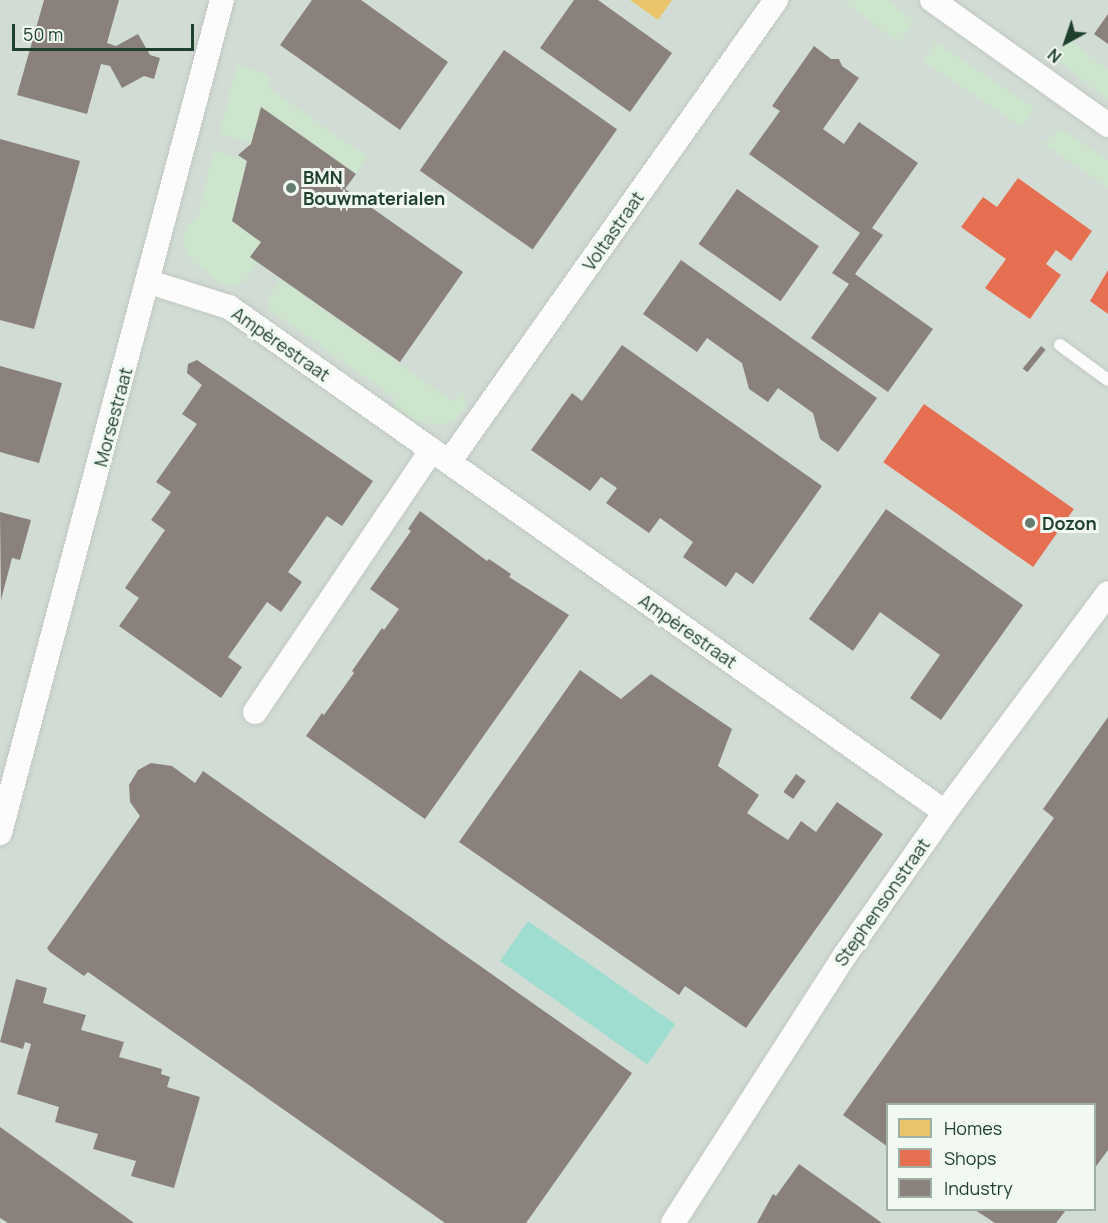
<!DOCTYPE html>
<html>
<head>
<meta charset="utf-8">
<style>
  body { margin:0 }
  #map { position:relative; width:1108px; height:1223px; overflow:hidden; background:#e4eae5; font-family:Manrope,sans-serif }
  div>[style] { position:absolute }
  .built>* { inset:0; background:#d1dcd4 }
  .green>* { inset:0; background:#cde5cc; transform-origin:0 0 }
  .water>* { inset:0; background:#a0ddd1; transform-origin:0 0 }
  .homes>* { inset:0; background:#e9c46a }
  .shops>* { inset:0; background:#e76f51; transform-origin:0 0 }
  .industry>* { inset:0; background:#8a817c; transform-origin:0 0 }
  .roads { filter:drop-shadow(0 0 2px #c1c7c2) drop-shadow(0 0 2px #c1c7c2) }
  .service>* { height:12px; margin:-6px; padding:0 6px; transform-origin:6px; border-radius:6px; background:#fbfcfb }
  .minor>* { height:24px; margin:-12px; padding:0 12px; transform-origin:12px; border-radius:12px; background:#fbfcfb }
  .dots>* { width:16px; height:16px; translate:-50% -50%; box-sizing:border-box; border:3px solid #f2f9f3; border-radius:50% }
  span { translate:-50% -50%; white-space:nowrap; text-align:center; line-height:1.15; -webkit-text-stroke:6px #f2f9f3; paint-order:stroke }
  .poi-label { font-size:18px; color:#1f402c; font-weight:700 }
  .left { translate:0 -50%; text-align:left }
  .street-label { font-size:18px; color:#1f402c }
  .legend { position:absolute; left:886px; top:1103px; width:210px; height:108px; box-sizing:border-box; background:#f2f9f3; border:2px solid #9eafa3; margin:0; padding:8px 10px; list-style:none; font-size:18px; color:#1f402c }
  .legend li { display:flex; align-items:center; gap:12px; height:30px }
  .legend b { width:30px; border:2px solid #9eafa3 }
  .north { position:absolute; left:1036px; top:12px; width:60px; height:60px; -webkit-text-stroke:4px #f2f9f3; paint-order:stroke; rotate:220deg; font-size:16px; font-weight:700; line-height:24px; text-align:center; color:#1f402c }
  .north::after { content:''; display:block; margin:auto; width:21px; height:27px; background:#1f402c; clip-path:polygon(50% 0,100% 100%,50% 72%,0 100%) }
  .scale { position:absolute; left:12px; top:24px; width:182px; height:27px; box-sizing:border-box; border:3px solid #1f402c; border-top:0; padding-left:8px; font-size:18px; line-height:21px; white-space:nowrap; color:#1f402c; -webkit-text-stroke:4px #f2f9f3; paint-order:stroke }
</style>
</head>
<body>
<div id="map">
  <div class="built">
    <i style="clip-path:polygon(evenodd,0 0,1108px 0,1108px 1223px,0 1223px,0 0,888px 1104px,1094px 1104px,1094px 1210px,888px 1210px,888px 1104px)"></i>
  </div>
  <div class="green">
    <i style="clip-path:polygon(843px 0,888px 0,915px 22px,898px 43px)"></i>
    <i style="clip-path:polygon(1071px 40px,1108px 70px,1108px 100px,1054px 57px)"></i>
    <i style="left:936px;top:42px;width:119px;height:23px;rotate:34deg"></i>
    <i style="clip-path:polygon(237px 64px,265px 74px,272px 80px,269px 88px,367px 157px,356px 174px,220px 133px)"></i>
    <i style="clip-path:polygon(1061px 129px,1108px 160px,1108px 188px,1043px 144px)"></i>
    <i style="clip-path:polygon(214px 150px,247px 161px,232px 221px,261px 242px,251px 257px,258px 262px,244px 281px,236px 287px,220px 284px,190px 258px,183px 243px,186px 227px,198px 216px)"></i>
    <i style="clip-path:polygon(281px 279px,453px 402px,463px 389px,466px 409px,453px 421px,441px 425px,416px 421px,395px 409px,395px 398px,270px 310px,269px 297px)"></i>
  </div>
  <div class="water">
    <i style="left:528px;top:921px;width:180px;height:49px;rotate:35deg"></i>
  </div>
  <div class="homes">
    <i style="clip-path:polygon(630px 0,672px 0,658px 20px)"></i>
  </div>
  <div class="shops">
    <i style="clip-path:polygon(1018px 178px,1092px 231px,1071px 261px,1056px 250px,1046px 264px,1061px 275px,1030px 319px,985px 288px,1006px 259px,961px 227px,983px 197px,997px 207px)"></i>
    <i style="clip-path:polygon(1108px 270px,1108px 314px,1090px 301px)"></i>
    <i style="left:924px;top:404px;width:183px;height:71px;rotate:35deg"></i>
  </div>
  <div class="industry">
    <i style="clip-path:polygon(44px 0,119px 0,107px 43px,116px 46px,138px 34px,150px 55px,160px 58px,154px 79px,144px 76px,122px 88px,110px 66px,101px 64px,87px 114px,17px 95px)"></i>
    <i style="clip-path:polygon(312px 0,361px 0,448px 62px,400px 130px,280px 45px)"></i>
    <i style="clip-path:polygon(574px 0,598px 0,672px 53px,630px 112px,540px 48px)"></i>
    <i style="clip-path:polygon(1108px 14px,1108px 44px,1094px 34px)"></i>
    <i style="clip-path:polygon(814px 46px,831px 59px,839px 59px,842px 66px,859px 78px,823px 129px,844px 144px,859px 122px,918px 163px,872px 228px,883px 235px,855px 274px,933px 329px,888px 392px,811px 338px,849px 284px,832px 273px,860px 233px,749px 154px,780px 111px,772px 106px)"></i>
    <i style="left:504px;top:50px;width:138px;height:147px;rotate:35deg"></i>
    <i style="clip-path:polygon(261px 107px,356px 174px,345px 189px,463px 272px,400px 362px,250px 257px,261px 242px,232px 221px,247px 161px,238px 155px,251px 144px)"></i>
    <i style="clip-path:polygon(0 139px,80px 161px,34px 329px,0 320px)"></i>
    <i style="left:737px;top:189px;width:100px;height:67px;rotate:35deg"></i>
    <i style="clip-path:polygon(681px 260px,877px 398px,838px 452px,820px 439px,813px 413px,778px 388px,768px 402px,749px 389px,742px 363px,707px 338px,697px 352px,643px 314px)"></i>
    <i style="clip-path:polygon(622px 345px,822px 486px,753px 584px,736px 572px,726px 587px,683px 557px,693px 542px,660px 518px,649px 533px,606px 503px,617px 488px,601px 477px,590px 491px,531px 450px,572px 393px,582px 401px)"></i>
    <i style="left:1041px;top:346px;width:6px;height:29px;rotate:39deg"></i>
    <i style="clip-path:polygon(197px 360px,373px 481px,342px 526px,327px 516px,288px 572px,302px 582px,281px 612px,267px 602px,228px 657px,242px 667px,221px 698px,119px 626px,139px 598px,125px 588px,165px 530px,151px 520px,171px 492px,156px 482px,197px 424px,182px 414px,202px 385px,187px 373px,188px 364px)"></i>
    <i style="clip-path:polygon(0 366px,62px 383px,39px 463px,0 452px)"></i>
    <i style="clip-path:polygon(886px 509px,1023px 605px,941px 720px,910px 698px,940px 655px,880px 612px,853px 651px,809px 619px)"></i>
    <i style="clip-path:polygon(420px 511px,487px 561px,489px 559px,511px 574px,509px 577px,569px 615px,425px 819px,306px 736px,322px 713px,324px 715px,354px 673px,352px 671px,382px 628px,384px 630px,399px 609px,370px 589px,411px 531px,408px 529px)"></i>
    <i style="clip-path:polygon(0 512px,31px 520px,20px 560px,12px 558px,1px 600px)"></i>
    <i style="clip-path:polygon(580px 670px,621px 699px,651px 674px,732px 729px,718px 766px,759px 795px,747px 813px,788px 840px,801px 821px,816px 832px,837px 802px,883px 834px,746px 1028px,685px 986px,679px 995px,459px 842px)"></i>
    <i style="clip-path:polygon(1108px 717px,1108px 1150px,1094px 1169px,1094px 1104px,888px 1104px,888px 1147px,843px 1115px,1054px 818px,1043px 809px)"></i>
    <i style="clip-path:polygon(151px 763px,172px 766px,195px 783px,203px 771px,632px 1073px,526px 1223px,445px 1223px,88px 972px,84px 976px,50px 952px,47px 948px,140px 816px,130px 802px,129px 785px,138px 770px)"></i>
    <i style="left:796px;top:774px;width:12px;height:22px;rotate:35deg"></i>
    <i style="clip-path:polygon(16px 979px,47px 988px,43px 1003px,86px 1015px,81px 1030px,124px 1042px,119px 1057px,162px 1069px,161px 1074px,170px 1077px,167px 1087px,200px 1097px,174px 1188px,131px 1176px,136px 1161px,93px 1149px,98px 1134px,55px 1122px,59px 1107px,17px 1094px,31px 1044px,25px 1042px,23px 1049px,0 1042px)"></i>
    <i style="clip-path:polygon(0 1127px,130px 1220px,134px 1223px,8px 1223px,0 1218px)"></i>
    <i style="clip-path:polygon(799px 1164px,847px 1198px,882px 1223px,757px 1223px,773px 1194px,776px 1196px)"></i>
    <i style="clip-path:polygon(975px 1210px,1066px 1210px,1056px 1223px,995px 1223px)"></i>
  </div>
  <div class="roads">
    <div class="service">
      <i style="left:1060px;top:345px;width:59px;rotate:36.1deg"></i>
    </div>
    <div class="minor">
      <i style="left:932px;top:0;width:216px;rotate:35.4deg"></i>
      <i style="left:149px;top:282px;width:84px;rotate:17.4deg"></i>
      <i style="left:229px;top:307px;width:876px;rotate:35.2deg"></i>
      <i style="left:449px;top:462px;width:566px;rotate:-54.71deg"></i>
      <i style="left:255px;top:712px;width:316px;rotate:-56deg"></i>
      <i style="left:0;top:833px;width:862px;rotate:-75.08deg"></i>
      <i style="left:673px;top:1223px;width:318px;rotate:-57.3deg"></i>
      <i style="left:845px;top:955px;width:174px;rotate:-55deg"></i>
      <i style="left:945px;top:812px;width:273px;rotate:-53.3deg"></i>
    </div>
  </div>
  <div class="dots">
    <i style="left:291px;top:188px;background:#647c6d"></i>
    <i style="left:1030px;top:523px;background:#647c6d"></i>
  </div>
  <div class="poi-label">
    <span class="left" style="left:303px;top:188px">BMN<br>Bouwmaterialen</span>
    <span class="left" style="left:1042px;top:523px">Dozon</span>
  </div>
  <div class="street-label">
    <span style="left:613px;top:231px;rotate:-55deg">Voltastraat</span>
    <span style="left:281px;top:344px;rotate:35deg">Ampèrestraat</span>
    <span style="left:113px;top:417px;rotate:-75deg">Morsestraat</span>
    <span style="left:688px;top:631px;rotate:35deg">Ampèrestraat</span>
    <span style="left:882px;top:902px;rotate:-55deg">Stephensonstraat</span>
  </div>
  <ul class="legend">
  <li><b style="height:16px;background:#e9c46a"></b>Homes</li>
  <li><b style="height:16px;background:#e76f51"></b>Shops</li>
  <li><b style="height:16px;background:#8a817c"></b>Industry</li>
  </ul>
  <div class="north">N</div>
  <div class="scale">50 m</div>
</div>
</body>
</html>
